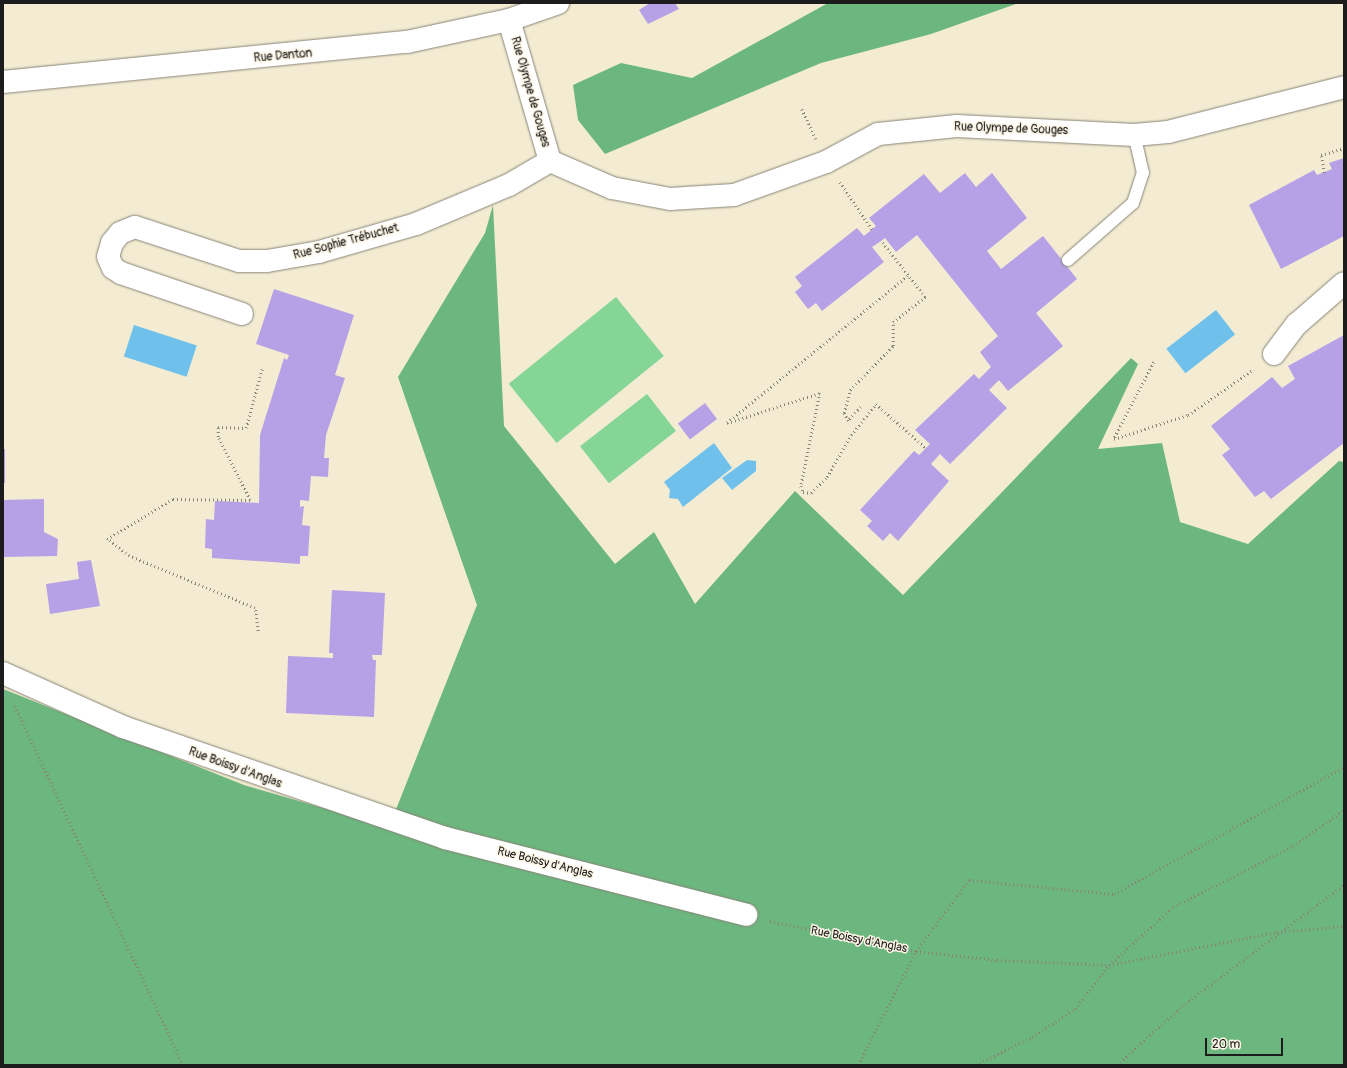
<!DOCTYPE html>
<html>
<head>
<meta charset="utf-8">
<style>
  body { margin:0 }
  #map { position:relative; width:1347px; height:1068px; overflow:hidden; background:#f3ecd3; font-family:Pangolin,sans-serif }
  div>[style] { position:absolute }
  .green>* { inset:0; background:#85d696; transform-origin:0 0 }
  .forest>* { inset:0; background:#6cb77f }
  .water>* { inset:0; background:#6fc1eb; transform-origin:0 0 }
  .building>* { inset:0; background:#b6a1e6; transform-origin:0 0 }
  .path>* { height:2.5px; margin-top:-1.25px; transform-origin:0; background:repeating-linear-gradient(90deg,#888478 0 1px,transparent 0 4px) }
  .roads { filter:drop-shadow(0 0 1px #888478) drop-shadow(0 0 1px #888478) }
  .lane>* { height:12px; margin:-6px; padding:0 6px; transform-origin:6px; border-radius:6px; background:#fff }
  .street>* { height:22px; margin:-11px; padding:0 11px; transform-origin:11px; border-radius:11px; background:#fff }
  span { translate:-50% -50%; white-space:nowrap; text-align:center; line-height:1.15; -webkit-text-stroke:3px #fcf5e5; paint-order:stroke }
  .street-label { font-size:12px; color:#1c1c1c }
  .frame { position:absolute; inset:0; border:4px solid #1c1c1c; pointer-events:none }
  .scale { position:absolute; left:1205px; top:1038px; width:78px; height:18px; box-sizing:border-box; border:2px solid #1c1c1c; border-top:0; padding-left:5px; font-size:12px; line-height:14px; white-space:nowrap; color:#1c1c1c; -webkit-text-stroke:3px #fcf5e5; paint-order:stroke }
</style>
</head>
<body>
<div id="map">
  <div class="green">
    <i style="left:616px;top:297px;width:76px;height:138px;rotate:51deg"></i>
    <i style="left:647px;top:394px;width:47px;height:85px;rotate:52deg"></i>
  </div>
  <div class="forest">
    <i style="clip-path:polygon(828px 3px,1019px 3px,931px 34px,821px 63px,605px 154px,578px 120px,573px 85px,621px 63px,692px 78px)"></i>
    <i style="clip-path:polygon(493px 205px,504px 426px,615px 564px,654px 532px,695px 604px,795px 491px,903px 595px,1131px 358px,1138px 364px,1098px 449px,1162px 443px,1180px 522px,1248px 544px,1339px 461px,1344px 462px,1344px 1065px,3px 1065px,3px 689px,244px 785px,389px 827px,477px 605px,398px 377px,485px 233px)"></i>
  </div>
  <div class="water">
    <i style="left:1216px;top:310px;width:31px;height:63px;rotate:52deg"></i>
    <i style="left:134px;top:325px;width:66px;height:33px;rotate:18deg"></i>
    <i style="clip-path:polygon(714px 443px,732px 468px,683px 507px,678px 499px,669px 498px,670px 490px,664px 482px)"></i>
    <i style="clip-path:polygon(747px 460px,756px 461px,756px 471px,732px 490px,722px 478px)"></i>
  </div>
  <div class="building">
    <i style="clip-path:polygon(650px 3px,675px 3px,679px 9px,648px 24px,639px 10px)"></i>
    <i style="clip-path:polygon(1344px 158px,1344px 236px,1281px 269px,1249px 205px,1314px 170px,1317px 175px,1332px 169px,1329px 163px)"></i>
    <i style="clip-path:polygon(965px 173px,976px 187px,992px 173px,1027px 218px,987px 251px,1001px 269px,1043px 236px,1077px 279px,1036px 313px,1063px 346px,1008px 391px,999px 380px,989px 390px,1007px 408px,950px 464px,940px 454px,931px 464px,949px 481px,898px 541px,890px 533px,883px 541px,867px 526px,872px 521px,860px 510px,914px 451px,919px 455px,930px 444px,915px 430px,974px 374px,979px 379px,991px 367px,980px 352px,998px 336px,917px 235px,896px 252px,885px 238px,881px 241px,872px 247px,884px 262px,822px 311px,816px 303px,808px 309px,795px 292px,802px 286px,795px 277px,857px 228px,864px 236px,876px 226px,869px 218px,924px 174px,940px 193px)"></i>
    <i style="clip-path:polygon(274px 289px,354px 315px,335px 375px,345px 378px,326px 435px,324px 458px,329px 458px,328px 477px,311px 476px,309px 501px,300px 500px,300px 507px,304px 506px,302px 525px,310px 526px,308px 556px,300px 556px,300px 564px,212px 558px,212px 549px,205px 548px,206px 519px,214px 520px,215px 501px,259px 503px,260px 435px,284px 358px,287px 360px,289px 355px,256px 344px)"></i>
    <i style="clip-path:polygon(1344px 335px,1344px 443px,1271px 499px,1264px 491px,1255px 497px,1222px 455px,1230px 449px,1211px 426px,1272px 377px,1282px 388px,1295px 379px,1288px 366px)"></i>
    <i style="left:705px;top:403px;width:20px;height:34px;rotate:53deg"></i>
    <i style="left:3px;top:449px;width:2px;height:34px"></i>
    <i style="clip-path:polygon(44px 499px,44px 532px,58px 539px,57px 556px,3px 557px,3px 500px)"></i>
    <i style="clip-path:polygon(91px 560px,100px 606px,50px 614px,46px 584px,79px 579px,77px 562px)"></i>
    <i style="clip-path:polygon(332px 590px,385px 593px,382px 655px,372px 655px,373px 660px,376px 660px,374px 717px,286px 713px,288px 656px,333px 658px,333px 653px,329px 653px)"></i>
  </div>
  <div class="path">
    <i style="left:802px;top:109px;width:33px;rotate:65deg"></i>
    <i style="left:1324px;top:173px;width:18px;rotate:-99deg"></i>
    <i style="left:1321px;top:155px;width:24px;rotate:-17deg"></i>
    <i style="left:840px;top:182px;width:57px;rotate:55.8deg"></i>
    <i style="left:908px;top:276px;width:233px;rotate:140.9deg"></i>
    <i style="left:727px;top:423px;width:98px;rotate:-17.9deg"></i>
    <i style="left:820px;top:393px;width:95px;rotate:101.5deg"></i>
    <i style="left:801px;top:486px;width:6px;rotate:72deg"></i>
    <i style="left:803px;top:492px;width:8px;rotate:7deg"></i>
    <i style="left:811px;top:493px;width:23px;rotate:-45deg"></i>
    <i style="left:827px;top:477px;width:48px;rotate:-60.3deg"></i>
    <i style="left:851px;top:435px;width:40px;rotate:-51deg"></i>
    <i style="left:876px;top:404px;width:67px;rotate:41.3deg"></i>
    <i style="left:1154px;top:362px;width:87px;rotate:117.5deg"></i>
    <i style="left:1114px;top:439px;width:78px;rotate:-18deg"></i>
    <i style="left:1188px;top:415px;width:80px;rotate:-34.9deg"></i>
    <i style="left:861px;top:407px;width:19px;rotate:133deg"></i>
    <i style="left:848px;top:421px;width:9px;rotate:-117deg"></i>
    <i style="left:844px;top:413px;width:24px;rotate:-75deg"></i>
    <i style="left:850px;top:390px;width:62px;rotate:-45.7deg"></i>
    <i style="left:893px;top:346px;width:24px;rotate:-90deg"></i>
    <i style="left:893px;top:322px;width:41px;rotate:-38deg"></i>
    <i style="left:925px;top:297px;width:71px;rotate:-128.2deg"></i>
    <i style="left:258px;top:631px;width:23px;rotate:-97deg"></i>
    <i style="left:255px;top:608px;width:136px;rotate:-157.6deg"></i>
    <i style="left:129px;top:556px;width:28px;rotate:-142deg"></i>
    <i style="left:107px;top:539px;width:77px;rotate:-31.2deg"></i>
    <i style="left:173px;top:499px;width:77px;rotate:0.7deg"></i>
    <i style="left:250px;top:500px;width:71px;rotate:-116.9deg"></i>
    <i style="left:218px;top:437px;width:10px;rotate:-90deg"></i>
    <i style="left:218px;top:427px;width:28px;rotate:2deg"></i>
    <i style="left:246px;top:428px;width:61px;rotate:-74.8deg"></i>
    <i style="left:15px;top:706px;width:396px;rotate:64.9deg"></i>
    <i style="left:770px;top:921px;width:149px;rotate:11.6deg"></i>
    <i style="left:916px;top:951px;width:81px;rotate:6.3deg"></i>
    <i style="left:997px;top:960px;width:112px;rotate:2.6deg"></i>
    <i style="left:1109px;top:965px;width:171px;rotate:-11.1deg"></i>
    <i style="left:1277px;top:932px;width:67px;rotate:-5.1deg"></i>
    <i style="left:858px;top:1065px;width:128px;rotate:-63deg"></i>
    <i style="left:916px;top:951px;width:89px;rotate:-53.3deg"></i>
    <i style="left:969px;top:880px;width:146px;rotate:5.5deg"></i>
    <i style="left:1114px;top:894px;width:263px;rotate:-28.9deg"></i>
    <i style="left:976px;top:1065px;width:63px;rotate:-26.6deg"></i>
    <i style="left:1032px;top:1037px;width:51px;rotate:-33.1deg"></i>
    <i style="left:1075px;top:1009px;width:56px;rotate:-52.3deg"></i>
    <i style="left:1109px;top:965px;width:86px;rotate:-42.2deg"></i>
    <i style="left:1173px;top:907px;width:135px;rotate:-26.9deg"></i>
    <i style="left:1293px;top:846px;width:62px;rotate:-35.2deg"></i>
    <i style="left:1117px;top:1065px;width:88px;rotate:-42.2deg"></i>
    <i style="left:1182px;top:1006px;width:202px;rotate:-36.8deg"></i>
  </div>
  <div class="roads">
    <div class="lane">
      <i style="left:1068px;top:260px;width:86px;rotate:-41.2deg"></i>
      <i style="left:1133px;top:203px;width:32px;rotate:-72deg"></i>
      <i style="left:1143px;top:173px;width:39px;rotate:-103deg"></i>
    </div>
    <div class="street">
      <i style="left:509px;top:20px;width:147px;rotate:73.8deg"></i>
      <i style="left:550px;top:161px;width:68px;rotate:23.5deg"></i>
      <i style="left:612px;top:188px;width:59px;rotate:10.7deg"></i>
      <i style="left:670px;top:199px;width:64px;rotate:-3.6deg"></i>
      <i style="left:734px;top:195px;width:98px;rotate:-19.7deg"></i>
      <i style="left:826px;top:162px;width:59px;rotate:-28.3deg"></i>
      <i style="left:878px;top:134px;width:79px;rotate:-5.8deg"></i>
      <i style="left:957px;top:126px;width:177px;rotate:2.9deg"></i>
      <i style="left:1134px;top:135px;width:34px;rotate:-5deg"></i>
      <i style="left:1168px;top:132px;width:182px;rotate:-14.3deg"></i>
      <i style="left:3px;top:82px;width:406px;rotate:-5.7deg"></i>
      <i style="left:407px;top:42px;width:104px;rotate:-12.2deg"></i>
      <i style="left:509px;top:20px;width:52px;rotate:-19.1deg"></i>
      <i style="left:242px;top:314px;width:128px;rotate:-161.3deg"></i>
      <i style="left:121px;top:273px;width:9px;rotate:-148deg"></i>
      <i style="left:113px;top:268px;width:12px;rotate:-114deg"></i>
      <i style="left:108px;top:257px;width:15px;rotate:-74deg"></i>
      <i style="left:112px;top:243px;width:13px;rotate:-51deg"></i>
      <i style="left:120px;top:233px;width:16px;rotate:-22deg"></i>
      <i style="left:135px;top:227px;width:109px;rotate:18.1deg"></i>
      <i style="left:239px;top:261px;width:28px"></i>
      <i style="left:267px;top:261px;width:53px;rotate:-9.8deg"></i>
      <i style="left:319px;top:252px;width:101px;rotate:-16.1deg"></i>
      <i style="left:416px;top:224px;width:101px;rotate:-22.8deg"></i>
      <i style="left:509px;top:185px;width:48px;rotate:-30.3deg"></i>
      <i style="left:1274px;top:354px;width:38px;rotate:-53deg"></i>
      <i style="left:1297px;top:324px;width:62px;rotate:-41.1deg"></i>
      <i style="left:3px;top:673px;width:132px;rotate:24.2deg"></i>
      <i style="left:123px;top:727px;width:341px;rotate:19deg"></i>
      <i style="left:445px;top:838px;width:311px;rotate:14.3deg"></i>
    </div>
  </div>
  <div class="street-label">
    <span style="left:283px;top:56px;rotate:-5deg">Rue Danton</span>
    <span style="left:530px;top:92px;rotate:74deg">Rue Olympe de Gouges</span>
    <span style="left:1011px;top:129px;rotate:2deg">Rue Olympe de Gouges</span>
    <span style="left:346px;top:242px;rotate:-15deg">Rue Sophie Trébuchet</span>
    <span style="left:235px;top:768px;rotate:20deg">Rue Boissy d'Anglas</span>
    <span style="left:545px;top:863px;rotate:14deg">Rue Boissy d'Anglas</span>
    <span style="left:859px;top:940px;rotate:11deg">Rue Boissy d'Anglas</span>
  </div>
  <div class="frame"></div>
  <div class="scale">20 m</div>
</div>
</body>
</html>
